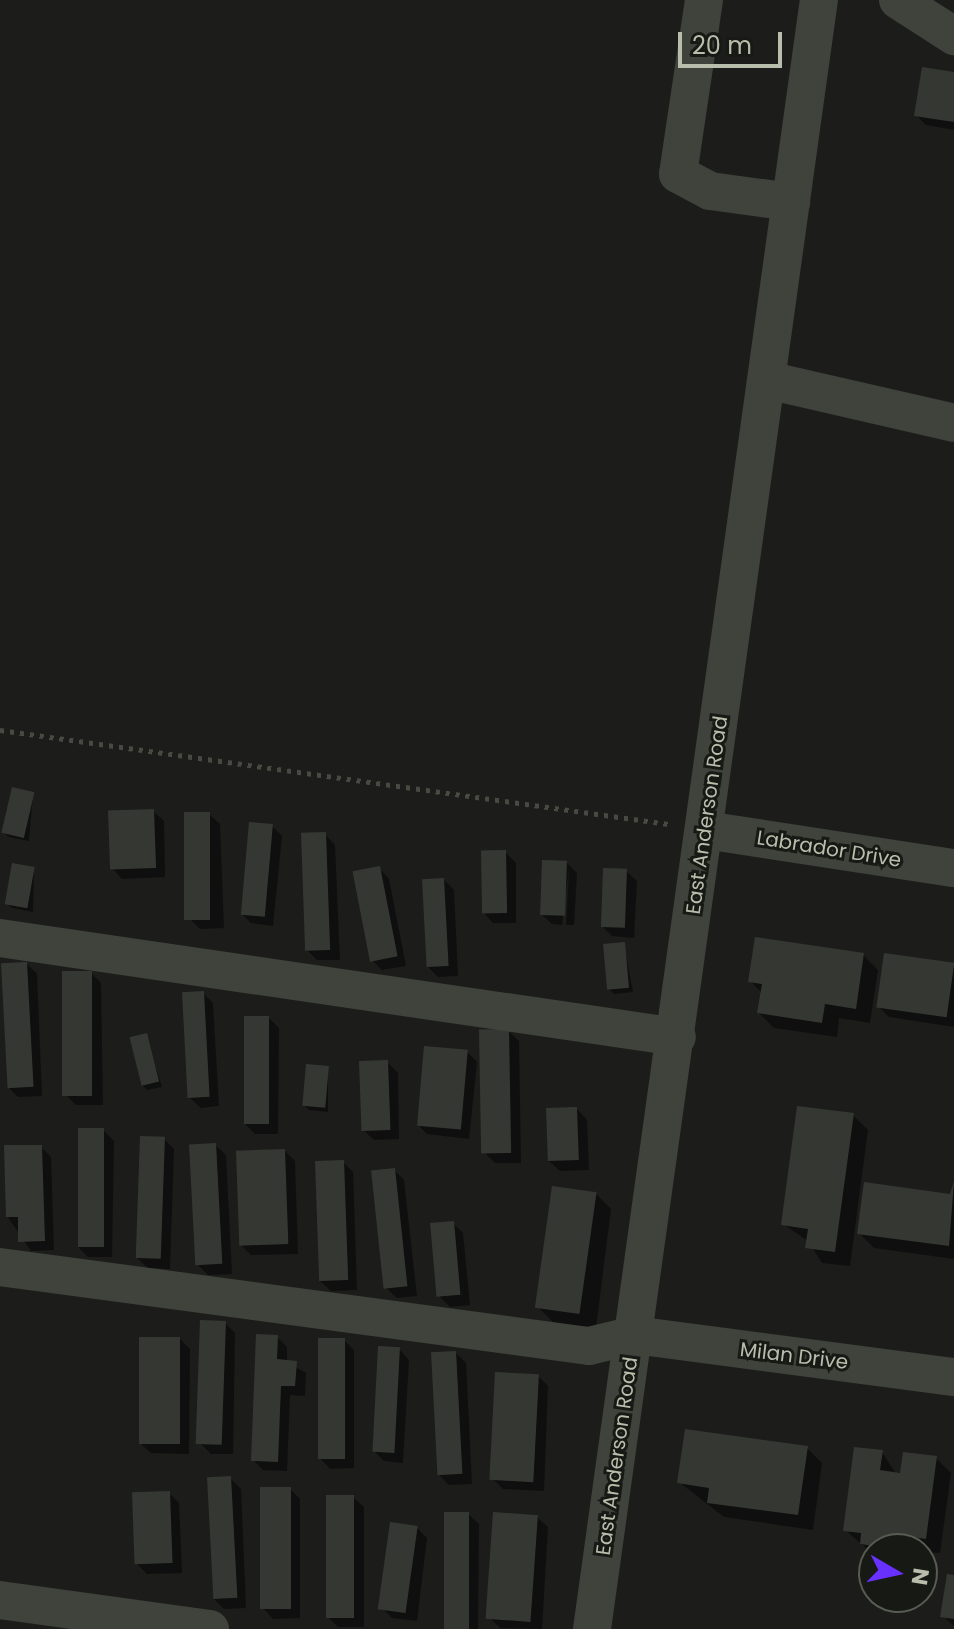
<!DOCTYPE html>
<html>
<head>
<meta charset="utf-8">
<style>
  body { margin:0 }
  #map { position:relative; width:954px; height:1629px; overflow:hidden; background:#1c1d1b; font-family:Poppins,sans-serif }
  div>[style] { position:absolute }
  .shadow>* { inset:0; background:#0007 }
  .building>* { inset:0; background:#353832; transform-origin:0 0 }
  .path>* { height:5px; margin-top:-2.5px; transform-origin:0; background:repeating-linear-gradient(90deg,#474a41 0 4px,transparent 0 10px) }
  .minor>* { height:38px; margin:-19px; padding:0 19px; transform-origin:19px; border-radius:19px; background:#3f433b }
  span { translate:-50% -50%; white-space:nowrap; text-align:center; line-height:1.15; -webkit-text-stroke:6px #171915; paint-order:stroke }
  .street-label { font-size:20px; color:#b9beac }
  .north { position:absolute; left:858px; top:1533px; width:80px; height:80px; box-sizing:border-box; background:#171915; border:2px solid #585b51; border-radius:50%; rotate:99deg; font-size:22px; font-weight:700; line-height:32px; text-align:center; color:#b9beac }
  .north::after { content:''; display:block; margin:auto; width:28px; height:36px; background:#6831ff; clip-path:polygon(50% 0,100% 100%,50% 72%,0 100%) }
  .scale { position:absolute; left:678px; top:32px; width:104px; height:36px; box-sizing:border-box; border:4px solid #b9beac; border-top:0; padding-left:10px; font-size:24px; line-height:28px; white-space:nowrap; color:#b9beac; -webkit-text-stroke:6px #171915; paint-order:stroke }
</style>
</head>
<body>
<div id="map">
  <div class="shadow">
    <i style="clip-path:polygon(954px 74px,954px 130px,926px 125px,916px 115px)"></i>
    <i style="clip-path:polygon(33px 794px,29px 841px,9px 837px,4px 833px)"></i>
    <i style="clip-path:polygon(153px 811px,164px 821px,165px 877px,122px 879px,112px 868px)"></i>
    <i style="clip-path:polygon(209px 814px,220px 824px,224px 928px,200px 929px,190px 919px)"></i>
    <i style="clip-path:polygon(272px 826px,282px 836px,273px 926px,251px 923px,241px 913px)"></i>
    <i style="clip-path:polygon(325px 834px,335px 845px,340px 960px,317px 960px,307px 950px)"></i>
    <i style="clip-path:polygon(505px 852px,516px 863px,516px 923px,493px 923px,483px 912px)"></i>
    <i style="clip-path:polygon(566px 862px,577px 873px,574px 925px,566px 925px,569px 869px,562px 925px,552px 924px,541px 914px)"></i>
    <i style="clip-path:polygon(379px 868px,389px 879px,406px 966px,382px 970px,372px 960px)"></i>
    <i style="clip-path:polygon(34px 869px,33px 912px,12px 908px,7px 904px)"></i>
    <i style="clip-path:polygon(626px 871px,637px 881px,634px 938px,612px 936px,602px 926px)"></i>
    <i style="clip-path:polygon(444px 880px,454px 890px,458px 976px,438px 977px,428px 967px)"></i>
    <i style="clip-path:polygon(624px 944px,633px 992px,614px 994px,609px 989px)"></i>
    <i style="clip-path:polygon(863px 955px,878px 970px,870px 1023px,839px 1018px,837px 1037px,774px 1028px,759px 1013px,762px 993px,750px 981px)"></i>
    <i style="clip-path:polygon(27px 964px,37px 974px,42px 1096px,18px 1097px,8px 1087px)"></i>
    <i style="clip-path:polygon(954px 965px,954px 1027px,889px 1017px,879px 1007px)"></i>
    <i style="clip-path:polygon(91px 973px,101px 983px,103px 1105px,76px 1105px,66px 1095px)"></i>
    <i style="clip-path:polygon(203px 993px,213px 1003px,219px 1106px,201px 1108px,190px 1098px)"></i>
    <i style="clip-path:polygon(269px 1018px,279px 1028px,278px 1134px,255px 1134px,245px 1124px)"></i>
    <i style="clip-path:polygon(508px 1031px,519px 1041px,521px 1163px,495px 1163px,485px 1153px)"></i>
    <i style="clip-path:polygon(146px 1035px,162px 1087px,147px 1090px,142px 1085px)"></i>
    <i style="clip-path:polygon(467px 1052px,477px 1062px,469px 1139px,427px 1134px,417px 1124px)"></i>
    <i style="clip-path:polygon(387px 1062px,398px 1073px,399px 1139px,374px 1140px,363px 1130px)"></i>
    <i style="clip-path:polygon(328px 1068px,328px 1112px,309px 1110px,304px 1105px)"></i>
    <i style="clip-path:polygon(577px 1109px,587px 1120px,589px 1170px,560px 1171px,549px 1161px)"></i>
    <i style="clip-path:polygon(853px 1115px,868px 1130px,850px 1266px,822px 1263px,808px 1241px,783px 1224px)"></i>
    <i style="clip-path:polygon(103px 1130px,114px 1141px,112px 1257px,88px 1257px,78px 1247px)"></i>
    <i style="clip-path:polygon(164px 1139px,174px 1149px,170px 1269px,148px 1268px,137px 1258px)"></i>
    <i style="clip-path:polygon(215px 1145px,226px 1155px,232px 1274px,208px 1275px,198px 1265px)"></i>
    <i style="clip-path:polygon(41px 1147px,51px 1157px,54px 1250px,31px 1251px,7px 1216px)"></i>
    <i style="clip-path:polygon(285px 1151px,295px 1161px,298px 1254px,251px 1255px,241px 1245px)"></i>
    <i style="clip-path:polygon(343px 1162px,353px 1172px,357px 1290px,331px 1291px,320px 1281px)"></i>
    <i style="clip-path:polygon(394px 1170px,404px 1180px,417px 1296px,397px 1298px,386px 1288px)"></i>
    <i style="clip-path:polygon(954px 1183px,954px 1259px,874px 1248px,859px 1233px,952px 1197px)"></i>
    <i style="clip-path:polygon(596px 1194px,611px 1209px,596px 1328px,554px 1323px,539px 1308px)"></i>
    <i style="clip-path:polygon(453px 1223px,463px 1233px,470px 1305px,450px 1307px,440px 1297px)"></i>
    <i style="clip-path:polygon(225px 1323px,235px 1333px,233px 1454px,211px 1454px,201px 1444px)"></i>
    <i style="clip-path:polygon(277px 1337px,287px 1347px,287px 1362px,306px 1373px,305px 1396px,290px 1395px,287px 1471px,263px 1470px,253px 1460px)"></i>
    <i style="clip-path:polygon(180px 1339px,190px 1349px,189px 1454px,151px 1453px,140px 1443px)"></i>
    <i style="clip-path:polygon(344px 1340px,354px 1350px,354px 1468px,330px 1469px,320px 1458px)"></i>
    <i style="clip-path:polygon(399px 1349px,409px 1360px,403px 1463px,384px 1461px,374px 1451px)"></i>
    <i style="clip-path:polygon(456px 1353px,466px 1363px,472px 1484px,449px 1485px,439px 1475px)"></i>
    <i style="clip-path:polygon(538px 1376px,548px 1386px,544px 1491px,503px 1489px,493px 1479px)"></i>
    <i style="clip-path:polygon(807px 1448px,822px 1463px,813px 1530px,724px 1517px,679px 1482px)"></i>
    <i style="clip-path:polygon(882px 1452px,896px 1474px,936px 1458px,951px 1473px,940px 1553px,874px 1549px,874px 1555px,845px 1530px)"></i>
    <i style="clip-path:polygon(230px 1478px,241px 1489px,246px 1608px,224px 1609px,214px 1599px)"></i>
    <i style="clip-path:polygon(290px 1489px,300px 1499px,300px 1618px,273px 1619px,263px 1608px)"></i>
    <i style="clip-path:polygon(169px 1493px,179px 1503px,182px 1573px,147px 1574px,137px 1564px)"></i>
    <i style="clip-path:polygon(353px 1497px,364px 1507px,364px 1627px,338px 1627px,328px 1617px)"></i>
    <i style="clip-path:polygon(468px 1514px,479px 1524px,478px 1629px,444px 1629px)"></i>
    <i style="clip-path:polygon(537px 1517px,548px 1527px,542px 1629px,500px 1628px,490px 1618px)"></i>
    <i style="clip-path:polygon(417px 1528px,427px 1538px,417px 1621px,392px 1618px,382px 1608px)"></i>
    <i style="clip-path:polygon(954px 1577px,954px 1626px,943px 1616px)"></i>
  </div>
  <div class="building">
    <i style="clip-path:polygon(922px 67px,954px 72px,954px 122px,914px 116px)"></i>
    <i style="left:12px;top:787px;width:23px;height:47px;rotate:13deg"></i>
    <i style="left:154px;top:809px;width:59px;height:46px;rotate:88deg"></i>
    <i style="left:184px;top:812px;width:26px;height:108px"></i>
    <i style="left:249px;top:822px;width:24px;height:93px;rotate:5deg"></i>
    <i style="left:326px;top:832px;width:118px;height:25px;rotate:88deg"></i>
    <i style="left:506px;top:850px;width:63px;height:25px;rotate:89deg"></i>
    <i style="left:542px;top:860px;width:25px;height:55px;rotate:2deg"></i>
    <i style="left:12px;top:863px;width:23px;height:42px;rotate:10deg"></i>
    <i style="left:380px;top:866px;width:92px;height:28px;rotate:79deg"></i>
    <i style="left:603px;top:868px;width:24px;height:59px;rotate:2deg"></i>
    <i style="left:444px;top:878px;width:88px;height:22px;rotate:87deg"></i>
    <i style="clip-path:polygon(755px 937px,864px 953px,856px 1009px,825px 1004px,822px 1023px,757px 1013px,762px 984px,748px 982px)"></i>
    <i style="left:625px;top:942px;width:46px;height:22px;rotate:85deg"></i>
    <i style="left:884px;top:953px;width:71px;height:55px;rotate:8deg"></i>
    <i style="left:27px;top:962px;width:125px;height:26px;rotate:87deg"></i>
    <i style="left:62px;top:971px;width:30px;height:125px"></i>
    <i style="left:204px;top:991px;width:106px;height:22px;rotate:87deg"></i>
    <i style="left:244px;top:1016px;width:25px;height:108px"></i>
    <i style="left:509px;top:1029px;width:124px;height:30px;rotate:89deg"></i>
    <i style="left:147px;top:1033px;width:50px;height:18px;rotate:76deg"></i>
    <i style="left:424px;top:1046px;width:44px;height:80px;rotate:5deg"></i>
    <i style="left:388px;top:1060px;width:70px;height:29px;rotate:88deg"></i>
    <i style="left:306px;top:1064px;width:23px;height:42px;rotate:5deg"></i>
    <i style="clip-path:polygon(797px 1106px,854px 1113px,835px 1252px,805px 1248px,808px 1229px,781px 1225px)"></i>
    <i style="left:577px;top:1107px;width:53px;height:31px;rotate:88deg"></i>
    <i style="left:78px;top:1128px;width:26px;height:119px"></i>
    <i style="left:140px;top:1136px;width:25px;height:122px;rotate:2deg"></i>
    <i style="left:216px;top:1143px;width:121px;height:27px;rotate:87deg"></i>
    <i style="clip-path:polygon(4px 1145px,42px 1145px,45px 1241px,18px 1242px,18px 1217px,6px 1217px)"></i>
    <i style="left:285px;top:1149px;width:95px;height:49px;rotate:88deg"></i>
    <i style="left:344px;top:1160px;width:120px;height:29px;rotate:88deg"></i>
    <i style="left:395px;top:1168px;width:119px;height:24px;rotate:84deg"></i>
    <i style="clip-path:polygon(954px 1181px,949px 1246px,857px 1234px,864px 1182px,950px 1194px)"></i>
    <i style="left:552px;top:1186px;width:45px;height:123px;rotate:8deg"></i>
    <i style="left:454px;top:1221px;width:74px;height:24px;rotate:85deg"></i>
    <i style="left:200px;top:1320px;width:26px;height:124px;rotate:2deg"></i>
    <i style="clip-path:polygon(256px 1334px,278px 1335px,277px 1359px,297px 1361px,295px 1386px,281px 1386px,278px 1462px,251px 1461px)"></i>
    <i style="left:139px;top:1337px;width:41px;height:107px"></i>
    <i style="left:318px;top:1338px;width:27px;height:121px"></i>
    <i style="left:378px;top:1346px;width:22px;height:106px;rotate:3deg"></i>
    <i style="left:456px;top:1351px;width:123px;height:25px;rotate:87deg"></i>
    <i style="left:495px;top:1372px;width:44px;height:108px;rotate:3deg"></i>
    <i style="clip-path:polygon(685px 1429px,808px 1446px,798px 1515px,707px 1503px,709px 1488px,677px 1483px)"></i>
    <i style="clip-path:polygon(854px 1447px,883px 1450px,880px 1470px,900px 1473px,903px 1452px,937px 1456px,926px 1539px,904px 1536px,897px 1549px,860px 1544px,861px 1533px,843px 1531px)"></i>
    <i style="left:231px;top:1476px;width:122px;height:24px;rotate:87deg"></i>
    <i style="left:260px;top:1487px;width:31px;height:122px"></i>
    <i style="left:170px;top:1491px;width:72px;height:38px;rotate:88deg"></i>
    <i style="left:326px;top:1495px;width:28px;height:123px"></i>
    <i style="left:444px;top:1512px;width:25px;height:117px"></i>
    <i style="left:493px;top:1512px;width:45px;height:107px;rotate:4deg"></i>
    <i style="left:390px;top:1522px;width:28px;height:88px;rotate:8deg"></i>
    <i style="clip-path:polygon(947px 1574px,954px 1575px,954px 1619px,940px 1617px)"></i>
  </div>
  <div class="path">
    <i style="left:0;top:730px;width:675px;rotate:8.01deg"></i>
  </div>
  <div class="minor">
    <i style="left:704px;top:0;width:176px;rotate:98.5deg"></i>
    <i style="left:678px;top:174px;width:36px;rotate:28deg"></i>
    <i style="left:710px;top:191px;width:82px;rotate:7.7deg"></i>
    <i style="left:898px;top:0;width:67px;rotate:32.7deg"></i>
    <i style="left:767px;top:380px;width:192px;rotate:12.9deg"></i>
    <i style="left:705px;top:830px;width:252px;rotate:8.7deg"></i>
    <i style="left:0;top:938px;width:684px;rotate:8.32deg"></i>
    <i style="left:0;top:1267px;width:594px;rotate:7.64deg"></i>
    <i style="left:589px;top:1346px;width:46px;rotate:-13.7deg"></i>
    <i style="left:634px;top:1335px;width:323px;rotate:7.5deg"></i>
    <i style="left:0;top:1600px;width:212px;rotate:7.9deg"></i>
    <i style="left:592px;top:1629px;width:1645px;rotate:-82.07deg"></i>
  </div>
  <div class="street-label">
    <span style="left:707px;top:815px;rotate:-82deg">East Anderson Road</span>
    <span style="left:829px;top:849px;rotate:9deg">Labrador Drive</span>
    <span style="left:794px;top:1356px;rotate:7deg">Milan Drive</span>
    <span style="left:617px;top:1456px;rotate:-82deg">East Anderson Road</span>
  </div>
  <div class="north">N</div>
  <div class="scale">20 m</div>
</div>
</body>
</html>
